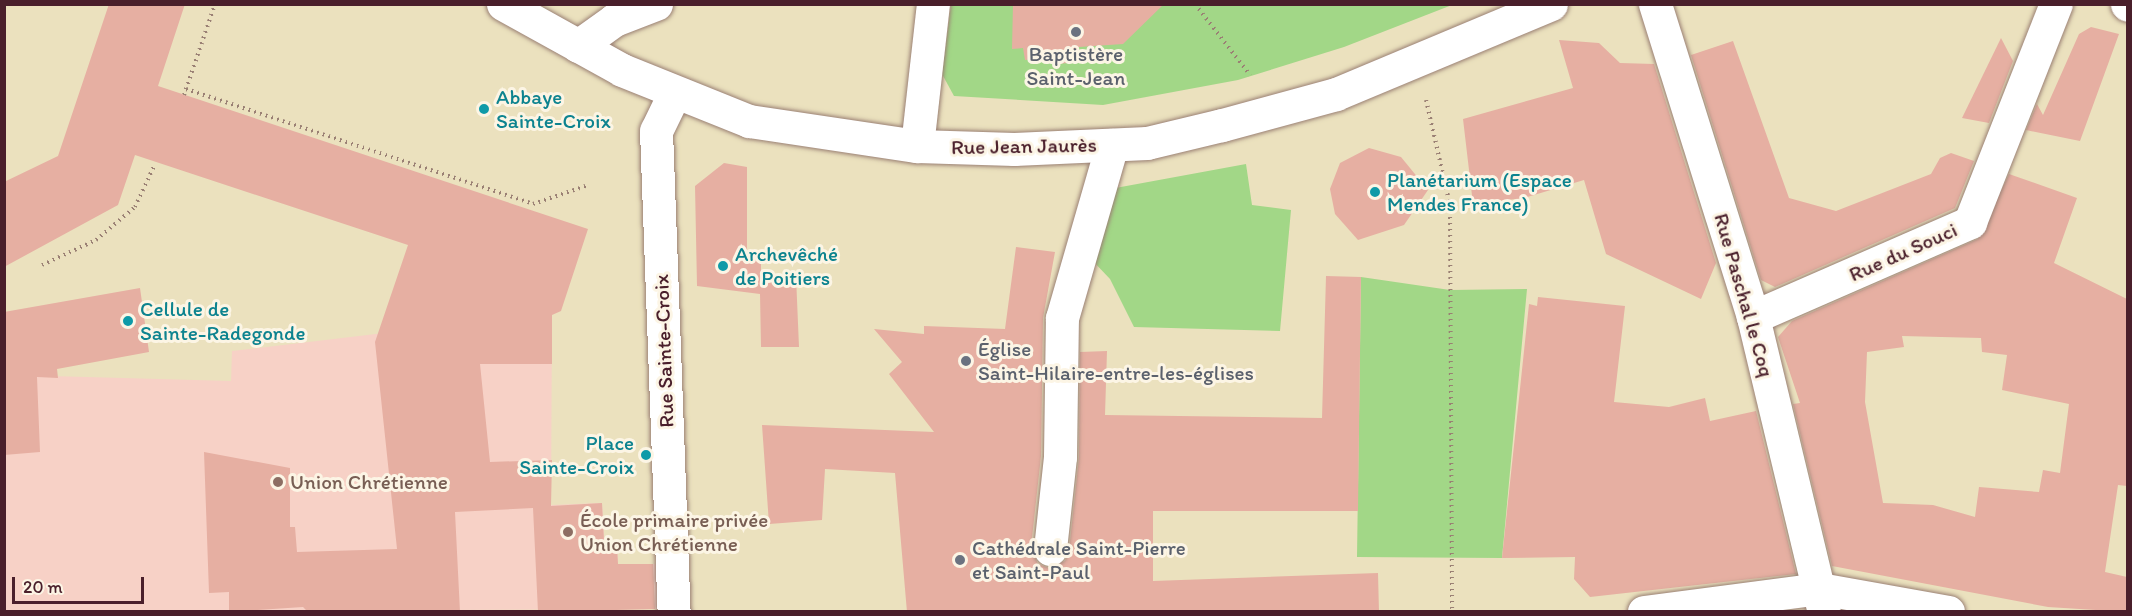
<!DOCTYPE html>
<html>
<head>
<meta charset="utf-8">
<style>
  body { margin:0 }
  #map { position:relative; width:2132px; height:616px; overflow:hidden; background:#ebe1be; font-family:Itim,sans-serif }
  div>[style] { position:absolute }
  .built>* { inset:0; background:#f7d1c6 }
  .green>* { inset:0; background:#a2d787 }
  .building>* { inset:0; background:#e6afa2 }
  .path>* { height:4px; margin-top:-2px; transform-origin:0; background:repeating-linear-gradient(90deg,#9a8074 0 1.5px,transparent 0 6px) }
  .roads { filter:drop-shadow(0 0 2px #9a8074) drop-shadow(0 0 2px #9a8074) }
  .pedestrian>* { height:32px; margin:-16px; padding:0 16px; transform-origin:16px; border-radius:16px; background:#fff }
  .minor>* { height:33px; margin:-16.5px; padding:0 16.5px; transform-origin:16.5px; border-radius:16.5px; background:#fff }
  .tertiary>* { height:33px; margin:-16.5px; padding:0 16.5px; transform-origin:16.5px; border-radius:16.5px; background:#fff }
  .dots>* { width:16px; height:16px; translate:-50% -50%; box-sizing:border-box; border:3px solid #fcf5e5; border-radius:50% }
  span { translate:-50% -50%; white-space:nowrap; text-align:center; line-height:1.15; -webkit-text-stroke:6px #fcf5e5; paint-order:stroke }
  .worship-label { font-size:21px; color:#5b616d }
  .left { translate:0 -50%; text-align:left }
  .culture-label { font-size:21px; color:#0d838f }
  .right { translate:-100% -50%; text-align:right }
  .street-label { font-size:21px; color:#4a1f2b }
  .education-label { font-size:21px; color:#785e54 }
  .frame { position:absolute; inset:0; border:6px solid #4a1f2b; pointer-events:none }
  .scale { position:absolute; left:12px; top:577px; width:132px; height:27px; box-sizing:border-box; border:3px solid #4a1f2b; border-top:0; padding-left:8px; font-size:18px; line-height:21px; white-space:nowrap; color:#4a1f2b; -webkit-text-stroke:4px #fcf5e5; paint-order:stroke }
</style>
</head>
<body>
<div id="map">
  <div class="built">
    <i style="clip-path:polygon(552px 313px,551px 505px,602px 503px,604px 540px,617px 546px,618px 564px,658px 564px,661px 609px,5px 612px,5px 332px,14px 375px,231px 381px,232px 351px)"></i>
  </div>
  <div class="green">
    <i style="clip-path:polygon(951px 5px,1452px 5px,1344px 47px,1238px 80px,1103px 105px,954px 96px,942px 74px)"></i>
    <i style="clip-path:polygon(1246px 164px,1252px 205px,1291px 210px,1280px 331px,1134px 327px,1110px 279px,1091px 259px,1110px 189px)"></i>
    <i style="clip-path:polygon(1361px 277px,1450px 290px,1527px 289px,1502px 558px,1357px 557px)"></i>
  </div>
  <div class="building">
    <i style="clip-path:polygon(109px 4px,185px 4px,158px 86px,588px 229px,561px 311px,552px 315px,552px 364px,480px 364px,490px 462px,552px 460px,551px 506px,602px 503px,604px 540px,617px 546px,618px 564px,653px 564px,655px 609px,538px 612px,533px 508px,455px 512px,460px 612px,308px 612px,303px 607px,229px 612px,229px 592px,209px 593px,204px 452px,290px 468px,290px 527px,295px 527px,297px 552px,397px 549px,375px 342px,408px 245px,135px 155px,118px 205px,4px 267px,4px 182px,58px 156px)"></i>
    <i style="clip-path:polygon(1013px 4px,1164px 4px,1123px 44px,1079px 47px,1068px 63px,1057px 64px,1040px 58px,1025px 60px,1023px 48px,1012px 49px)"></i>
    <i style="clip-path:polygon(2091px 27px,2119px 34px,2080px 141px,2026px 130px,2037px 104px,2043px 115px,2079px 34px)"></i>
    <i style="clip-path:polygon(2001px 38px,2013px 61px,1989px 123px,1962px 118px)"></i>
    <i style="clip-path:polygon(1559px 40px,1599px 43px,1620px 63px,1654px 64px,1716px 263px,1701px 299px,1606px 254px,1584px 180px,1524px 198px,1473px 204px,1463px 119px,1573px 88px)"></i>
    <i style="clip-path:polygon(1733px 41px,1789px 198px,1836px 211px,1931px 174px,1940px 158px,1951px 153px,1974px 161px,1955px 208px,1775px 287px,1761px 280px,1691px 55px)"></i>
    <i style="clip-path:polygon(1369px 148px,1401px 157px,1428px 190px,1404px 225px,1358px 240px,1335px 214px,1330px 189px,1340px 163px)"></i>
    <i style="clip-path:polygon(724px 163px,747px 167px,747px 256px,761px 256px,761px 277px,796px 276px,799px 347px,761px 347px,760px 294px,697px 286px,695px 186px)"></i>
    <i style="clip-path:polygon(evenodd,2009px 174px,2077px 198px,2054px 263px,2127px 299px,2127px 486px,2118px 485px,2105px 572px,2127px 577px,2127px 612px,2048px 607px,1832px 566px,1793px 404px,1800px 403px,1778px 337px,1792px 321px,1978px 239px,2009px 174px,1902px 336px,1981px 338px,1982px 352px,2007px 355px,2002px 390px,2069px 404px,2060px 473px,2043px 470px,2039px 492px,1979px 487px,1975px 517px,1933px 505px,1883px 503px,1865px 402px,1867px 352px,1904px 347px,1902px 336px)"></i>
    <i style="clip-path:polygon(1016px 247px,1055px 252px,1043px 318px,1041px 456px,1031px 547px,1038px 564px,1049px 568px,1065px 561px,1069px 551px,1079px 457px,1080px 352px,1107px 351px,1105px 415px,1322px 418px,1326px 276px,1361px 277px,1358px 511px,1153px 511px,1153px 581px,1378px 573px,1379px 612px,907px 612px,895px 473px,825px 469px,822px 520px,769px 524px,762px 425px,934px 432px,889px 374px,902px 362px,874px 329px,924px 334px,924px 326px,1005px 329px)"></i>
    <i style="clip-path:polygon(140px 288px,149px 352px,57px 369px,58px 378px,37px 377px,40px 452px,4px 455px,4px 312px)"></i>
    <i style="clip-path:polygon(1538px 297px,1625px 306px,1614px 402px,1669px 407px,1705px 398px,1710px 421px,1756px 411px,1796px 574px,1590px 597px,1574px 579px,1575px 557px,1502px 558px,1529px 304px,1537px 306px)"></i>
  </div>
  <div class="path">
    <i style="left:1195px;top:4px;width:90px;rotate:52.2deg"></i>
    <i style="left:186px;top:89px;width:366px;rotate:18.3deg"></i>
    <i style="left:533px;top:204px;width:56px;rotate:-18.8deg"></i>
    <i style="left:184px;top:95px;width:96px;rotate:-71.2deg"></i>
    <i style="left:1426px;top:100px;width:108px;rotate:77.1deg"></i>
    <i style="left:1450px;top:205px;width:407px;rotate:89.7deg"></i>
    <i style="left:42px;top:265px;width:60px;rotate:-24.8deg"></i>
    <i style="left:96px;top:240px;width:51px;rotate:-40.2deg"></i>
    <i style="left:135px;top:207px;width:47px;rotate:-65.1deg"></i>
  </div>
  <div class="roads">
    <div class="pedestrian">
      <i style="left:1644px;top:612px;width:177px;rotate:-7.4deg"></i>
      <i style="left:1820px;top:589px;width:131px;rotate:10.1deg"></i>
    </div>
    <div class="minor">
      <i style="left:1655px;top:4px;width:328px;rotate:72.6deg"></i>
      <i style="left:1753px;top:317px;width:303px;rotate:76.5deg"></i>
      <i style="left:578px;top:46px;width:44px;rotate:-35.8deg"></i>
      <i style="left:614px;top:20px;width:45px;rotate:-20.9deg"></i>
      <i style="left:674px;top:94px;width:41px;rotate:115.9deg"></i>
      <i style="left:656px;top:131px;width:481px;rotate:87.9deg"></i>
      <i style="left:917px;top:146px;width:143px;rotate:-83.6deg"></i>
      <i style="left:1753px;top:317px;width:237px;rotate:-23.6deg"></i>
      <i style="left:1970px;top:222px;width:234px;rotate:-68.5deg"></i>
      <i style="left:1050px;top:549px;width:93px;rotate:-83.8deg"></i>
      <i style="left:1060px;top:457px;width:139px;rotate:-89.2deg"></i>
      <i style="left:1062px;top:318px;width:180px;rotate:-73.9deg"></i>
    </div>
    <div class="tertiary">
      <i style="left:503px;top:4px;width:136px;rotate:29deg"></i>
      <i style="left:622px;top:70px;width:137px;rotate:21.9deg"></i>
      <i style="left:749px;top:121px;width:170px;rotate:8.5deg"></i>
      <i style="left:917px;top:146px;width:97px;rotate:1.8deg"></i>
      <i style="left:1014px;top:149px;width:133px;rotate:-2.6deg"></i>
      <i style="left:1147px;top:143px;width:77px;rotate:-13.5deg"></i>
      <i style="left:1222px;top:125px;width:118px;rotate:-15.2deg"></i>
      <i style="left:1336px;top:94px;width:233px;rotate:-22.7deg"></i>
      <i style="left:2127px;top:4px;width:1px;rotate:45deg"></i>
    </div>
  </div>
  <div class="dots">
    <i style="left:1076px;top:32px;background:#6b7280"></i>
    <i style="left:484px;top:109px;background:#0f9aa8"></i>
    <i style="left:1375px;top:192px;background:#0f9aa8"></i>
    <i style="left:723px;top:266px;background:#0f9aa8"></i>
    <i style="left:128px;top:321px;background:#0f9aa8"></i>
    <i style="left:966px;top:361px;background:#6b7280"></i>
    <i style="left:646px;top:455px;background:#0f9aa8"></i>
    <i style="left:278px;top:482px;background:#8d6e63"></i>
    <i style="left:568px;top:532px;background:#8d6e63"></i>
    <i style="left:960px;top:560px;background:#6b7280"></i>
  </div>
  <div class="worship-label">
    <span style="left:1076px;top:66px">Baptistère<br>Saint-Jean</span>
    <span class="left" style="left:978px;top:361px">Église<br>Saint-Hilaire-entre-les-églises</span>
    <span class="left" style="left:972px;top:560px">Cathédrale Saint-Pierre<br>et Saint-Paul</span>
  </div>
  <div class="culture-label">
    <span class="left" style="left:496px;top:109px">Abbaye<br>Sainte-Croix</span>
    <span class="left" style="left:1387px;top:192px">Planétarium (Espace<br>Mendes France)</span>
    <span class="left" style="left:735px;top:266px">Archevêché<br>de Poitiers</span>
    <span class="left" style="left:140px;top:321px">Cellule de<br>Sainte-Radegonde</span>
    <span class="right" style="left:634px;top:455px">Place<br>Sainte-Croix</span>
  </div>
  <div class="street-label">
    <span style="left:1024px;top:146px;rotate:-1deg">Rue Jean Jaurès</span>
    <span style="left:1903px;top:252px;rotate:-24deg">Rue du Souci</span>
    <span style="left:1744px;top:295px;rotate:74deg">Rue Paschal le Coq</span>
    <span style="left:664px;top:351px;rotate:-92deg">Rue Sainte-Croix</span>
  </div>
  <div class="education-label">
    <span class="left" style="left:290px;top:482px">Union Chrétienne</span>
    <span class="left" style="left:580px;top:532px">École primaire privée<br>Union Chrétienne</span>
  </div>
  <div class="frame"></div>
  <div class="scale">20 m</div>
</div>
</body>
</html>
